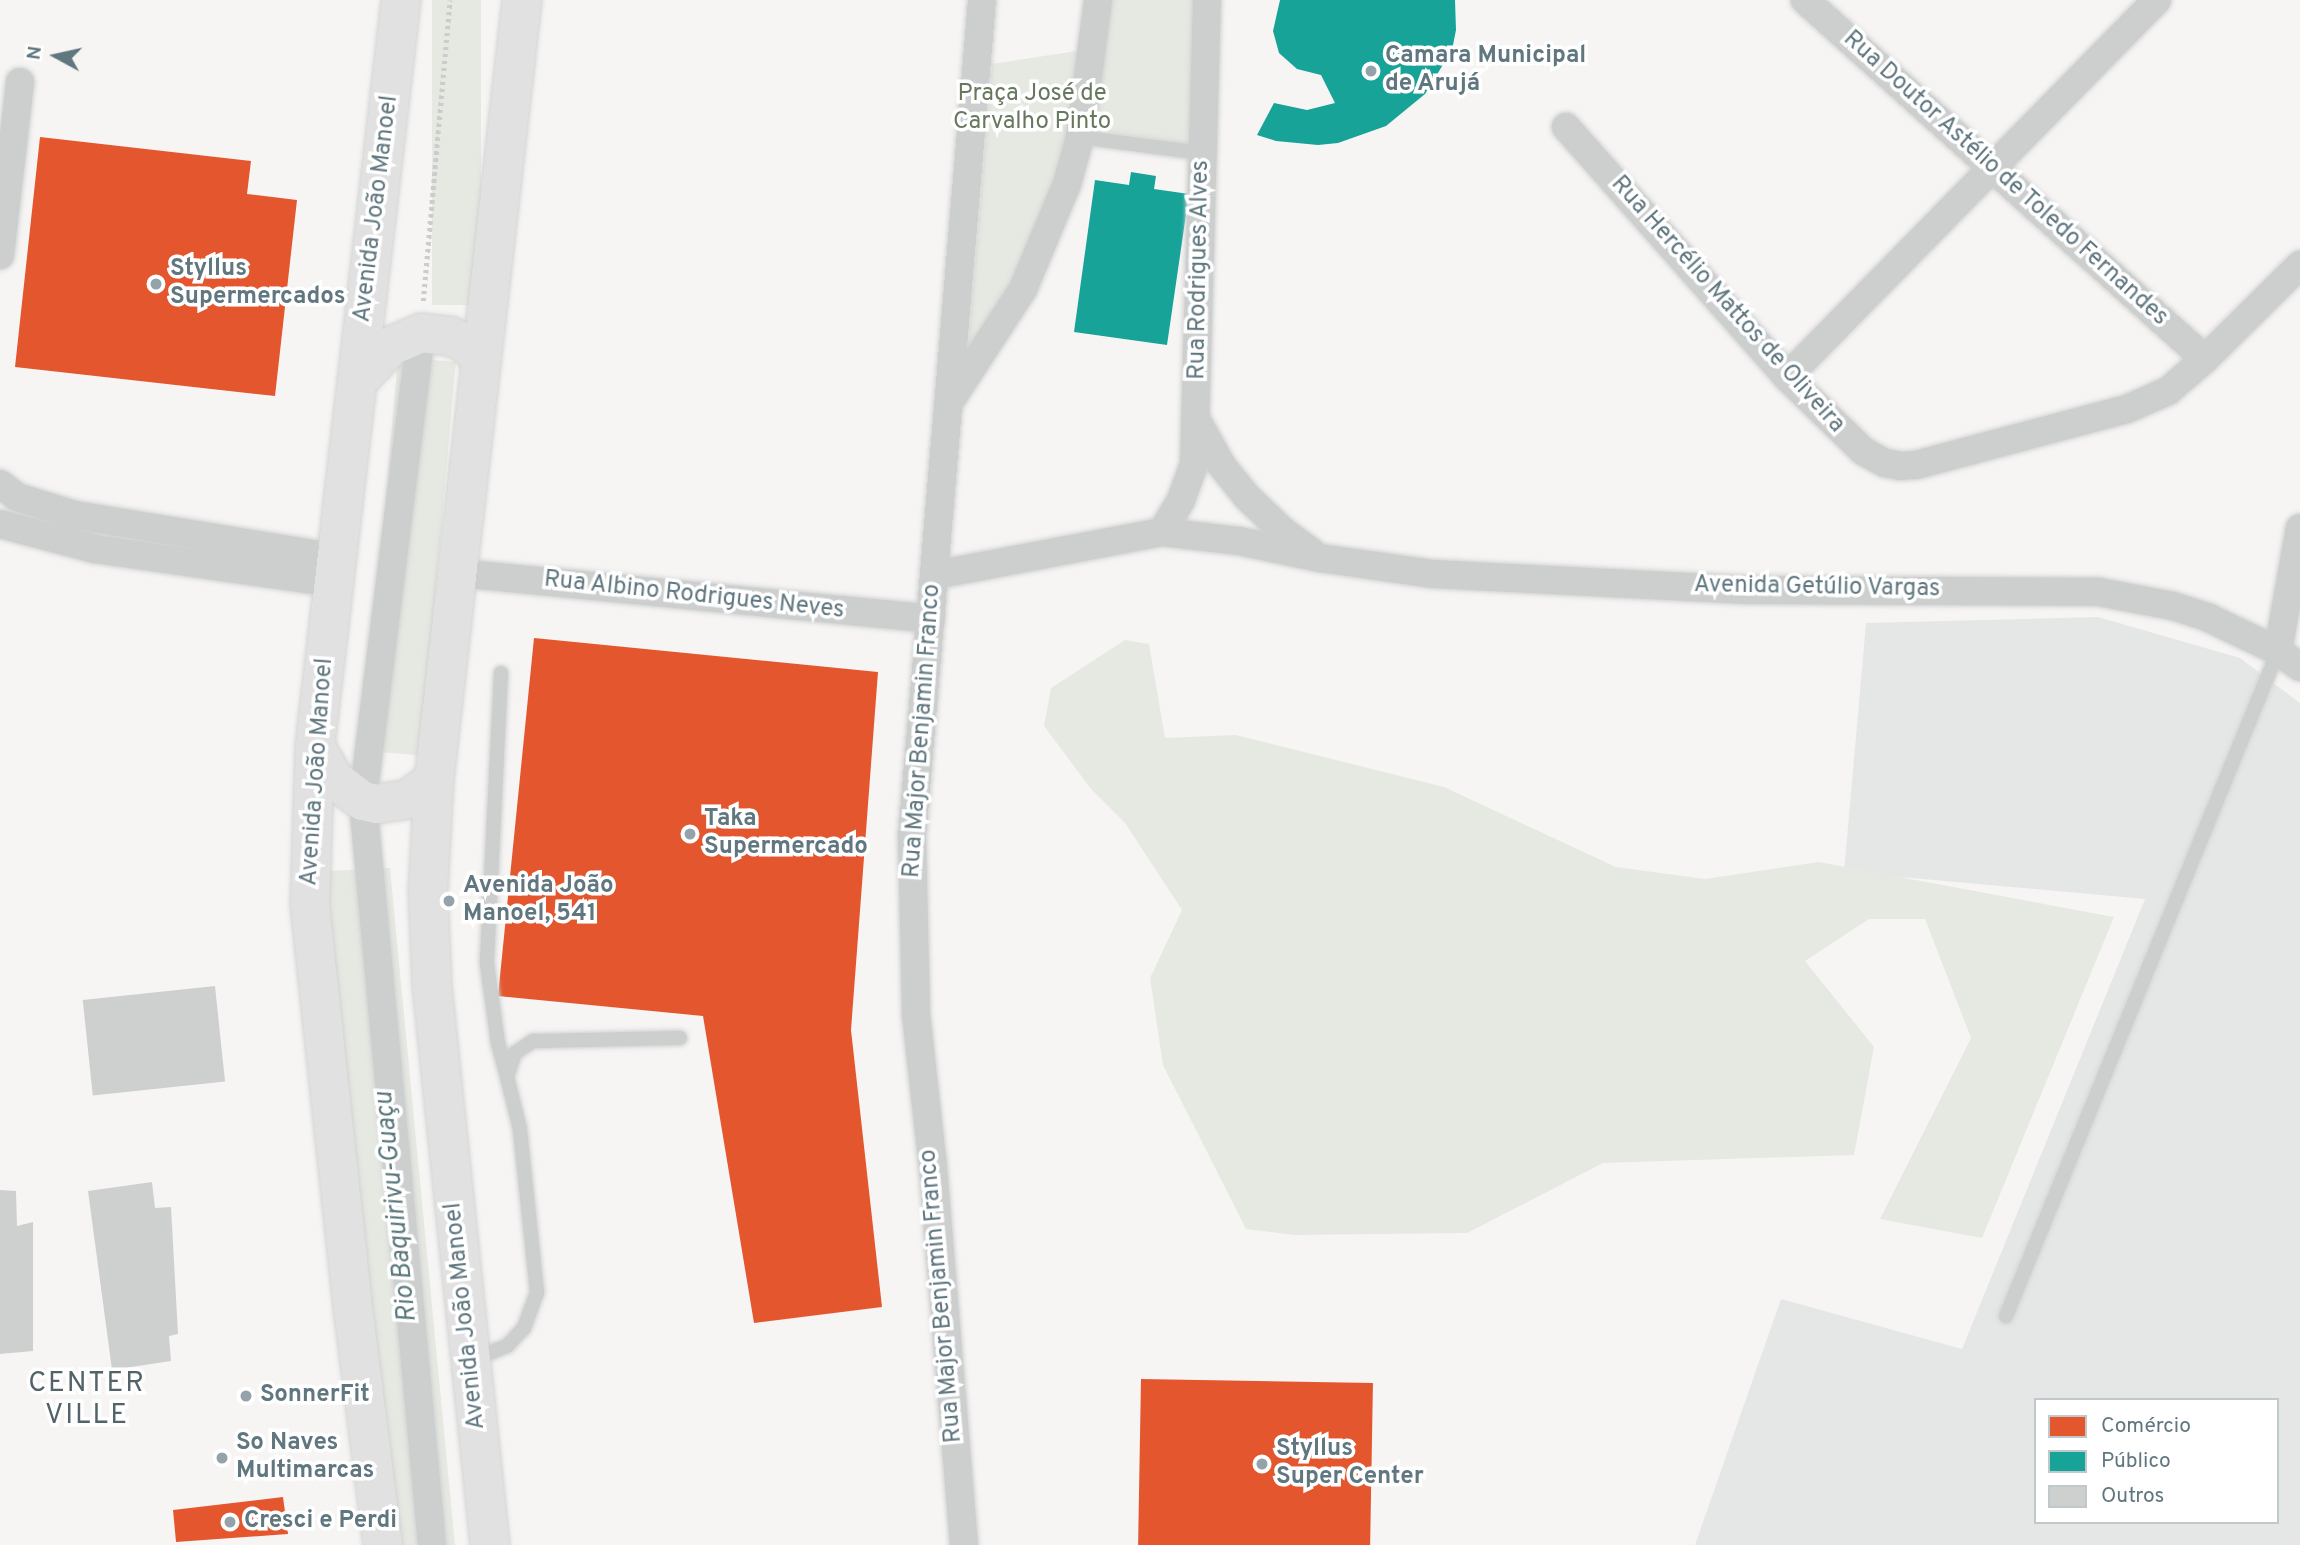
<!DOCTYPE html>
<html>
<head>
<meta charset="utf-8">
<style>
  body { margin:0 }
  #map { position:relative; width:2300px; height:1545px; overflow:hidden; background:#f6f5f4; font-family:Overpass,sans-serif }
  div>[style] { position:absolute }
  .built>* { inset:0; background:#e5e7e6 }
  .green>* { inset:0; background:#e6e9e2; transform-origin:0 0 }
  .shops>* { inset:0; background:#e4572e; transform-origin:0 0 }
  .public>* { inset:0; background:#17a398 }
  .building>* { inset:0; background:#ced0d0; transform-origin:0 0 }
  .path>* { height:4.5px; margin-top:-2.25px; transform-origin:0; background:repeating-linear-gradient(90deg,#cccccd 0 3.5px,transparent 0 7px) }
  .roads { filter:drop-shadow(0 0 2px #d2d3d3) drop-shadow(0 0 2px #d2d3d3) }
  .lane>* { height:14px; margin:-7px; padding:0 7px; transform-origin:7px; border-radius:7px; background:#cdcfcf }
  .street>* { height:28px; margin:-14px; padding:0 14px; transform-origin:14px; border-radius:14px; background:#cdcfcf }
  .primary>* { height:38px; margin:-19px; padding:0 19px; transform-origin:19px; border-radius:19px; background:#e1e1e2 }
  .dots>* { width:19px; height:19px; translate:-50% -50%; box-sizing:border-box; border:4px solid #fff; border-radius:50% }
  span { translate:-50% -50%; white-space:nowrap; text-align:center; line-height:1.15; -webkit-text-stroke:7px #fff; paint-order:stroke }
  .poi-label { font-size:24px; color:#607780; font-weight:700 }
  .left { translate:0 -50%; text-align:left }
  .park-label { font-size:24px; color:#67785f }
  .street-label { font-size:24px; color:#607780 }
  .water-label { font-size:26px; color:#5a787b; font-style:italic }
  .quarter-label { font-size:28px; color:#52646a; letter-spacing:2px }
  .legend { position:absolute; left:2034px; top:1398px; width:245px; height:126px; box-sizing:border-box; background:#fff; border:2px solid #bfc9cc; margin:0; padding:9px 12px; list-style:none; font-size:21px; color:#607780 }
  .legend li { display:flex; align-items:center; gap:14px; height:35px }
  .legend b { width:35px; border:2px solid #bfc9cc }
  .north { position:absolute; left:21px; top:21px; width:70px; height:70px; -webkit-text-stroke:5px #fff; paint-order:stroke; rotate:278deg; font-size:19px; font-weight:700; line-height:28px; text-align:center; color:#607780 }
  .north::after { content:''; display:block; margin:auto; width:24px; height:32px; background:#607780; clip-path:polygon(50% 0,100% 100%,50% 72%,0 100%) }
</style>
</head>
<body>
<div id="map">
  <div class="built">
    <i style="clip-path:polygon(evenodd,2098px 617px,2240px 658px,2300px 703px,2300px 1545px,1695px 1545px,1781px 1299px,1962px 1349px,2145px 899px,1844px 872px,1866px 623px,2098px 617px,2036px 1400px,2277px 1400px,2277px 1522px,2036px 1522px,2036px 1400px)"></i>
  </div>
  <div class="green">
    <i style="left:432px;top:0;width:49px;height:305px"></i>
    <i style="clip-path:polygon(1109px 0,1194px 0,1189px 144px,1094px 130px)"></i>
    <i style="clip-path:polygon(1083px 50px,1074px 126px,1036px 248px,968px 350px,992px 64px)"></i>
    <i style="left:398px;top:357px;width:58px;height:395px;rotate:5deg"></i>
    <i style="clip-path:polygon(1125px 640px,1149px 644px,1165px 738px,1236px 735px,1444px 787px,1616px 867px,1705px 879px,1819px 862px,2114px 917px,1982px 1238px,1880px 1219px,1971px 1038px,1925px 919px,1869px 919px,1805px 961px,1874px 1047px,1854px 1155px,1603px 1163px,1467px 1233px,1294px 1235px,1246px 1229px,1163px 1065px,1150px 978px,1182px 910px,1125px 823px,1091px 789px,1044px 726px,1051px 688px)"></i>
    <i style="clip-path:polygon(390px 868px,455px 1545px,395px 1545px,334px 1011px,327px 871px)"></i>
  </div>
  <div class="shops">
    <i style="clip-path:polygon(40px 137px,251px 161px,247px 194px,297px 200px,275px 396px,15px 367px)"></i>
    <i style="clip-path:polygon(534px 638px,878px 672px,851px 1030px,882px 1307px,754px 1323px,703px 1016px,498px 996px)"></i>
    <i style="left:1141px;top:1379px;width:232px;height:167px;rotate:1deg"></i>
    <i style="clip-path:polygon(283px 1497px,288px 1534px,176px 1542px,173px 1510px)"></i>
  </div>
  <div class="public">
    <i style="clip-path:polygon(1280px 0,1455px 0,1456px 30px,1452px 50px,1425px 94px,1386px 126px,1338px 143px,1318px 145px,1276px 141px,1257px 135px,1274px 103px,1307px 110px,1335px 103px,1321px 75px,1297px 69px,1279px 53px,1273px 31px)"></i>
    <i style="clip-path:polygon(1131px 172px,1156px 176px,1154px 189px,1189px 194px,1167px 345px,1074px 332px,1095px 180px,1129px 185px)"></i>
  </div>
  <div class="building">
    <i style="left:215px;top:986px;width:96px;height:133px;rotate:84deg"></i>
    <i style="clip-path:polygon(152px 1182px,155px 1208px,171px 1207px,178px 1334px,169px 1336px,171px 1361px,112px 1370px,88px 1191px)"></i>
    <i style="clip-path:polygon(0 1190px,16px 1191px,17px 1226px,33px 1222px,33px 1351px,0 1354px)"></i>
  </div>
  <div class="path">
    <i style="left:423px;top:301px;width:302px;rotate:-84.9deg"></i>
  </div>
  <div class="roads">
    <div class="lane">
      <i style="left:1080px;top:137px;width:123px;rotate:7.5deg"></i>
      <i style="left:501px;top:673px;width:291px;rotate:92.8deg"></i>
      <i style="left:487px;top:964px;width:80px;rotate:82.1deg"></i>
      <i style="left:498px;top:1043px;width:34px;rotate:75deg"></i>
      <i style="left:2006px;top:1316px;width:718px;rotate:-67.75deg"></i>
      <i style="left:472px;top:1360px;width:38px;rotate:-22deg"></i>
      <i style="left:507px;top:1346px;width:25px;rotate:-47deg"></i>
      <i style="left:524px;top:1328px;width:38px;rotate:-70deg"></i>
      <i style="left:537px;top:1292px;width:164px;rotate:-96deg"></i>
      <i style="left:520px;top:1129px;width:54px;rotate:-104deg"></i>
      <i style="left:507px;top:1077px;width:25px;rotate:-72deg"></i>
      <i style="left:515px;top:1053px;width:22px;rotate:-34deg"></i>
      <i style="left:533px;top:1041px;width:147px;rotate:-1.2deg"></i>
    </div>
    <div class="street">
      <i style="left:1805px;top:0;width:537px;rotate:41.91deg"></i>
      <i style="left:1566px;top:127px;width:334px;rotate:48.5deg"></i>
      <i style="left:1787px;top:377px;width:106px;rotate:44.2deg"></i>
      <i style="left:1863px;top:451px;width:25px;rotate:29deg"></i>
      <i style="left:1885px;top:463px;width:15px;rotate:11deg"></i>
      <i style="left:1900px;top:466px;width:16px;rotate:-4deg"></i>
      <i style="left:1916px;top:465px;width:218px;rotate:-14.9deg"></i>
      <i style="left:2127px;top:409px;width:45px;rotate:-23.7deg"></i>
      <i style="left:2168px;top:391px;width:49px;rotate:-40.9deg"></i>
      <i style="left:2205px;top:359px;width:134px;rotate:-44.7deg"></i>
      <i style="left:0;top:255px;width:174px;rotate:-83.4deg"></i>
      <i style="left:421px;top:333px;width:472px;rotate:97.1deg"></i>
      <i style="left:363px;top:801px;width:747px;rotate:84.7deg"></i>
      <i style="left:1787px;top:377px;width:528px;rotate:-45.54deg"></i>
      <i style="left:952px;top:398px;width:130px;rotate:-56.9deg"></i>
      <i style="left:1023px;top:289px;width:114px;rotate:-67.3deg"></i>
      <i style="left:1067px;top:184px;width:49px;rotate:-74.5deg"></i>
      <i style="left:1080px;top:137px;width:138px;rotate:-82.5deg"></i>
      <i style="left:1196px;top:419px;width:54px;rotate:61deg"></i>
      <i style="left:1222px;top:466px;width:38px;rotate:51deg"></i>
      <i style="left:1246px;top:496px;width:52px;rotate:43.5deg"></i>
      <i style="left:1284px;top:532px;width:34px;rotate:36deg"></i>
      <i style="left:0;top:484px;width:21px;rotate:37deg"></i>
      <i style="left:17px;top:497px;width:61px;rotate:17.2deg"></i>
      <i style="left:75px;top:515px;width:266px;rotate:9.3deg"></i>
      <i style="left:0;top:524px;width:98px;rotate:14.7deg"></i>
      <i style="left:95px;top:549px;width:241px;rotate:8.1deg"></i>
      <i style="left:1162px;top:532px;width:37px;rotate:-59deg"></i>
      <i style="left:1181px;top:500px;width:38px;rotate:-70deg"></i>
      <i style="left:1194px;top:464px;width:464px;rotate:-88.4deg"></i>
      <i style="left:457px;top:573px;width:476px;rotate:5.5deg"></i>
      <i style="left:935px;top:575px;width:231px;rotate:-10.7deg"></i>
      <i style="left:1162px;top:532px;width:78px;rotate:6.7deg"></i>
      <i style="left:1239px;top:541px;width:83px;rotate:11.9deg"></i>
      <i style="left:1320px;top:558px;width:114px;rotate:8.1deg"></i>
      <i style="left:1433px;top:574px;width:315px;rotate:2.9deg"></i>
      <i style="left:1748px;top:590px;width:351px;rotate:0.3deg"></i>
      <i style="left:2099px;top:592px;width:75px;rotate:10.7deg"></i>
      <i style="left:2173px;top:606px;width:38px;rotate:18deg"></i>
      <i style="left:2209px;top:618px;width:76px;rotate:25.6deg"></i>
      <i style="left:2278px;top:651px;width:27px;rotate:36deg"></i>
      <i style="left:2278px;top:651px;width:125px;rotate:-79.9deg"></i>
      <i style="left:964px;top:1545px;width:387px;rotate:-94.7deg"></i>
      <i style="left:932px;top:1159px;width:147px;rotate:-96.3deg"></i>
      <i style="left:916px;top:1013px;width:176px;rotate:-91.3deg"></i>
      <i style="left:912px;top:837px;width:840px;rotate:-85.22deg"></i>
    </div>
    <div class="primary">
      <i style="left:357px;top:382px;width:50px;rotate:-46.6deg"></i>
      <i style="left:391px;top:346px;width:33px;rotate:-23deg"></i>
      <i style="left:421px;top:333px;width:29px;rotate:6deg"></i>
      <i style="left:450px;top:336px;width:14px;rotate:25deg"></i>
      <i style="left:463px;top:342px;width:16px;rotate:40deg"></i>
      <i style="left:475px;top:352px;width:13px;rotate:63deg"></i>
      <i style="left:315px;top:746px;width:39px;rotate:60deg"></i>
      <i style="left:335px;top:780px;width:35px;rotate:37deg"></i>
      <i style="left:363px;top:801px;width:14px;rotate:12deg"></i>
      <i style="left:377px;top:804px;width:31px;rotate:-9deg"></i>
      <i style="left:408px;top:799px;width:32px;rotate:-36deg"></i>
      <i style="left:383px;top:1545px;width:230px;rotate:-97.2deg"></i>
      <i style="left:354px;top:1317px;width:415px;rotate:-96.1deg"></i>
      <i style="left:310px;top:904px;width:158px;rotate:-88.2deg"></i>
      <i style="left:315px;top:746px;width:751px;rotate:-83.42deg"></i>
      <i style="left:490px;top:1545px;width:562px;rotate:-95.92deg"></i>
      <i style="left:432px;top:986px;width:95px;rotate:-92.4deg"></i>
      <i style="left:428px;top:891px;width:111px;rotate:-86.9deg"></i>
      <i style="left:434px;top:780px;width:785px;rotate:-83.56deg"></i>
    </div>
  </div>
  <div class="dots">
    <i style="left:1371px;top:71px;background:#94a3a9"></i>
    <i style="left:156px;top:284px;background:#94a3a9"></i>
    <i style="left:690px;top:834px;background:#94a3a9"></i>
    <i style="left:449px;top:901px;background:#94a3a9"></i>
    <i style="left:246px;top:1396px;background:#94a3a9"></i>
    <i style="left:222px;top:1458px;background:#94a3a9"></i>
    <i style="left:1262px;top:1464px;background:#94a3a9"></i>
    <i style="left:230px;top:1522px;background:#94a3a9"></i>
  </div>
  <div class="poi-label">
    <span class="left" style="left:1385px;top:71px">Camara Municipal<br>de Arujá</span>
    <span class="left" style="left:170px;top:284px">Styllus<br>Supermercados</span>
    <span class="left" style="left:704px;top:834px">Taka<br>Supermercado</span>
    <span class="left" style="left:463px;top:901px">Avenida João<br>Manoel, 541</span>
    <span class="left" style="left:260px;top:1396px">SonnerFit</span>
    <span class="left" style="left:236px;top:1458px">So Naves<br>Multimarcas</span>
    <span class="left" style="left:1276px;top:1464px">Styllus<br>Super Center</span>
    <span class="left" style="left:244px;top:1522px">Cresci e Perdi</span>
  </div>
  <div class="park-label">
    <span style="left:1032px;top:109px">Praça José de<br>Carvalho Pinto</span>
  </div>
  <div class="street-label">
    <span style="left:2005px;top:179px;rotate:42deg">Rua Doutor Astélio de Toledo Fernandes</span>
    <span style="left:377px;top:209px;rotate:-83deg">Avenida João Manoel</span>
    <span style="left:1200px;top:270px;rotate:-89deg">Rua Rodrigues Alves</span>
    <span style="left:1727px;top:305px;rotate:48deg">Rua Hercélio Mattos de Oliveira</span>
    <span style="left:1817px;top:588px;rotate:1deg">Avenida Getúlio Vargas</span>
    <span style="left:694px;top:596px;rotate:6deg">Rua Albino Rodrigues Neves</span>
    <span style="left:923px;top:731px;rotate:-86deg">Rua Major Benjamin Franco</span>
    <span style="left:318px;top:772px;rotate:-86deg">Avenida João Manoel</span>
    <span style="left:942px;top:1296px;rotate:-95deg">Rua Major Benjamin Franco</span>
    <span style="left:466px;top:1316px;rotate:-96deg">Avenida João Manoel</span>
  </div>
  <div class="water-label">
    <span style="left:397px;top:1207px;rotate:-96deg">Rio Baquirivu-Guaçu</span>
  </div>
  <div class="quarter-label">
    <span style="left:87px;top:1400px">CENTER<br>VILLE</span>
  </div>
  <ul class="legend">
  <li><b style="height:19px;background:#e4572e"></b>Comércio</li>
  <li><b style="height:19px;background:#17a398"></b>Público</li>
  <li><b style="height:19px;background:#ced0d0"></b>Outros</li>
  </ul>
  <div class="north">N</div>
</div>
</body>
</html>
